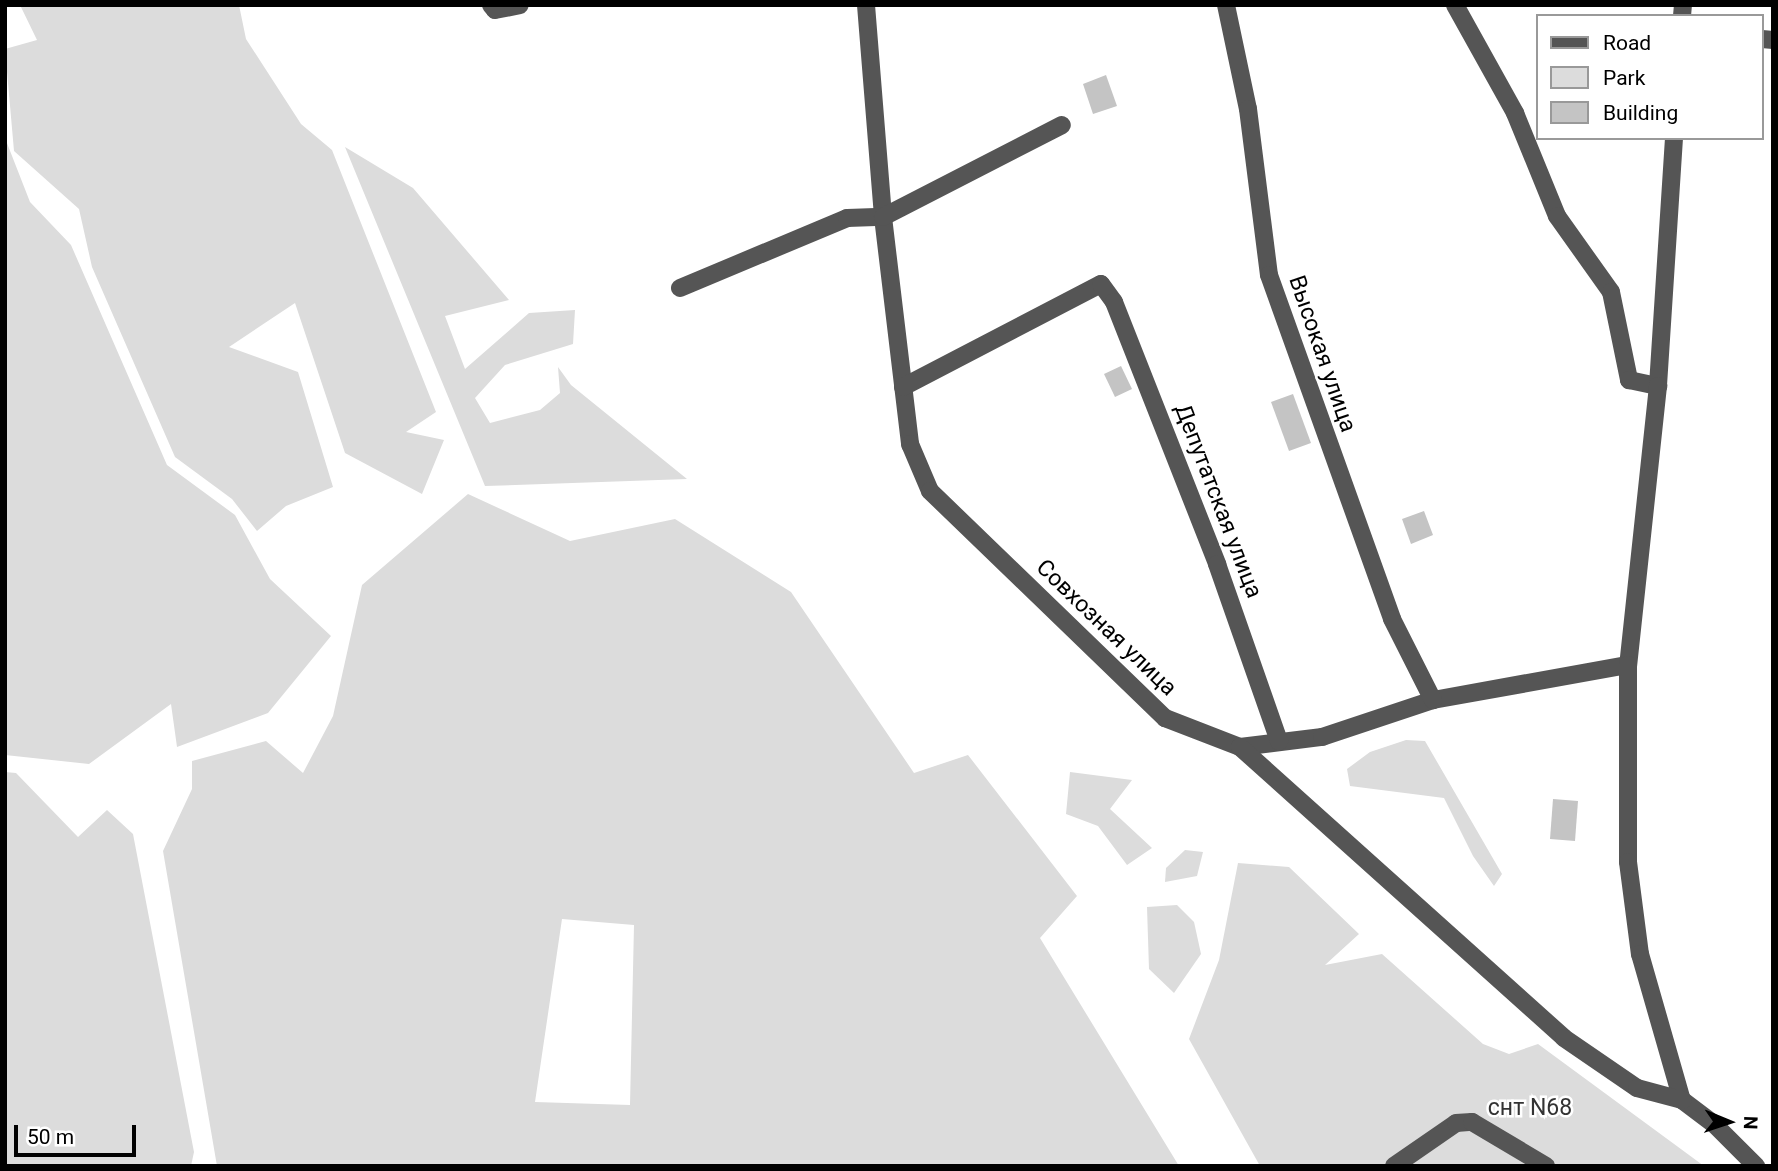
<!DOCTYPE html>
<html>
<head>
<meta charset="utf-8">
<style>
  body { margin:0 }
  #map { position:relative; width:1778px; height:1171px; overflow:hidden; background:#fff; font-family:Roboto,sans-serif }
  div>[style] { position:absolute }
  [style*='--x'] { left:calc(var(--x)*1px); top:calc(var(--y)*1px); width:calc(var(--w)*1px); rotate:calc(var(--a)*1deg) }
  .green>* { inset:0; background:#dcdcdc }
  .building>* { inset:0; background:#c4c4c4 }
  .minor>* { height:18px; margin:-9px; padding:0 9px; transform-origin:9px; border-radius:9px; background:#555 }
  span { translate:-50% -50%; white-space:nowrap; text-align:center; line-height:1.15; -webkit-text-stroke:5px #fff; paint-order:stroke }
  .street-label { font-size:23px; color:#000 }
  .park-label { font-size:23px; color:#333 }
  .frame { position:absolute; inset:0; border:7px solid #000; pointer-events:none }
  .legend { position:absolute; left:1536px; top:14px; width:228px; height:126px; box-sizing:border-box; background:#fff; border:2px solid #999; margin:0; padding:9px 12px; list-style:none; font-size:21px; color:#000 }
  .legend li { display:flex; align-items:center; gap:14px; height:35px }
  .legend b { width:35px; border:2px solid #999 }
  .north { position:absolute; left:1694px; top:1087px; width:70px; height:70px; -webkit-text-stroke:5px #fff; paint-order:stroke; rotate:92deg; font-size:19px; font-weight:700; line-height:28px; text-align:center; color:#000 }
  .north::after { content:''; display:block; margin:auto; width:24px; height:32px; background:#000; clip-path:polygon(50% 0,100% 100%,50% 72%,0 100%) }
  .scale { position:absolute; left:14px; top:1125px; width:122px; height:32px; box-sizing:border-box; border:4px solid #000; border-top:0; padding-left:9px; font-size:21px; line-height:24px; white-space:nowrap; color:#000; -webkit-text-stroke:5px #fff; paint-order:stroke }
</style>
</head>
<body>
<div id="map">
  <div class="green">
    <i style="clip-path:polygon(20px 5px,239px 5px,246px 39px,301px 124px,332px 150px,436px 412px,406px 432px,444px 440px,422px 494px,345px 453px,295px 303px,229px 347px,298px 372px,333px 487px,286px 506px,257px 531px,232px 499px,175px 457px,92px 267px,79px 209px,14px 151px,5px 49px,37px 40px)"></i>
    <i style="clip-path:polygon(5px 138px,30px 202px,71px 245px,167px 465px,235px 515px,270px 579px,331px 636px,268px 713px,177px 747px,171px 704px,89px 764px,5px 755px)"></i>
    <i style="clip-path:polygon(345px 147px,413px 188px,509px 300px,445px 316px,465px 369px,529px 313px,575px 310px,573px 344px,505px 365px,475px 398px,490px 423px,540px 410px,560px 393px,558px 367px,571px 385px,687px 479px,485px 486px)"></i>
    <i style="clip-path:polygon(evenodd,468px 494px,570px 541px,675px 519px,791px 592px,914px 773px,968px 755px,1077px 896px,1040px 938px,1179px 1166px,217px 1166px,163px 851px,192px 789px,192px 761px,266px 741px,303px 773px,333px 716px,362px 585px,468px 494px,562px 919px,634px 925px,630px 1105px,535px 1102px,562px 919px)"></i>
    <i style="clip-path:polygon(1406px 740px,1425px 741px,1502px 874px,1494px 886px,1473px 856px,1444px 798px,1350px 786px,1347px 769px,1370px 752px)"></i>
    <i style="clip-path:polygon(5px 772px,16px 773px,78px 837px,107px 810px,133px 834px,194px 1152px,191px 1166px,5px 1166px)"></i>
    <i style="clip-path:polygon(1070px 772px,1132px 780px,1110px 809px,1152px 848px,1127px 865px,1098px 826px,1066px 814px)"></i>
    <i style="clip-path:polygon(1185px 850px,1203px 852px,1197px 876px,1165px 882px,1166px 868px)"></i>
    <i style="clip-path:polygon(1238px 863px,1289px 867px,1359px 934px,1325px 965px,1382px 954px,1483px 1044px,1509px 1054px,1538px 1044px,1704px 1166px,1260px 1166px,1189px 1039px,1219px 960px)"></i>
    <i style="clip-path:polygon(1177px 905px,1194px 922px,1201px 954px,1174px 993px,1149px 969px,1147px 907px)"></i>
  </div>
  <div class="building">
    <i style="clip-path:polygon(1106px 75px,1117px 106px,1093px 114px,1083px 84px)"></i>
    <i style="clip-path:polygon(1121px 366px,1132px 389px,1115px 397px,1104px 374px)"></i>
    <i style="clip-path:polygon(1293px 394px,1311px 443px,1289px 451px,1271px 402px)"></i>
    <i style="clip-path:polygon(1424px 511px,1433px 535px,1411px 544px,1402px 519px)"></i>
    <i style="clip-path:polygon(1553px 799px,1578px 801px,1575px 841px,1550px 839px)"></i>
  </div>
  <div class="minor">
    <i style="--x:491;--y:5;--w:6;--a:51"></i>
    <i style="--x:495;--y:10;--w:25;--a:-11"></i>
    <i style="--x:866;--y:5;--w:213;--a:85.4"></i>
    <i style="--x:883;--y:217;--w:229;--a:83.2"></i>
    <i style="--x:910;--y:444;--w:51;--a:66.9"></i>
    <i style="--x:930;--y:491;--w:327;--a:44"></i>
    <i style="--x:1165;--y:718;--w:80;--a:21.1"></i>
    <i style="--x:1240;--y:747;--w:83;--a:-7"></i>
    <i style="--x:1322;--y:737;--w:117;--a:-18.4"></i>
    <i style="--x:1433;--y:700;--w:198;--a:-10.2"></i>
    <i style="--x:1226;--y:5;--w:106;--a:78.1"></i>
    <i style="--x:1248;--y:109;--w:167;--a:82.8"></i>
    <i style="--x:1269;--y:275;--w:365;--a:70.3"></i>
    <i style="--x:1392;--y:619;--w:91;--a:63.2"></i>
    <i style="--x:1455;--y:5;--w:124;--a:60.9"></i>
    <i style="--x:1515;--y:113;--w:111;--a:67.8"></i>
    <i style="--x:1557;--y:216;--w:93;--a:54.6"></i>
    <i style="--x:1611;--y:292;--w:90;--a:78.4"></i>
    <i style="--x:1629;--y:380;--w:30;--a:12"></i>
    <i style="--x:1682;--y:16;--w:11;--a:-85"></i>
    <i style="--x:1762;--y:39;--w:11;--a:5"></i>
    <i style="--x:1674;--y:138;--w:249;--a:93.7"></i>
    <i style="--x:1658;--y:386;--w:281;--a:96.1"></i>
    <i style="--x:1628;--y:665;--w:197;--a:90"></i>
    <i style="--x:1628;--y:862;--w:93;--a:82.6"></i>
    <i style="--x:1640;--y:954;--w:152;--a:74"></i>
    <i style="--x:1682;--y:1100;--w:39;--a:37"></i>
    <i style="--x:1713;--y:1123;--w:61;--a:45"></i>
    <i style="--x:680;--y:288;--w:181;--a:-22.7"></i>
    <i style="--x:847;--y:218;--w:36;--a:-2"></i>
    <i style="--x:883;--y:217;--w:201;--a:-27.2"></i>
    <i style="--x:903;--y:387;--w:223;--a:-27.5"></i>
    <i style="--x:1101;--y:284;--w:22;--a:54"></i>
    <i style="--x:1114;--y:302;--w:282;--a:68.5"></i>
    <i style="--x:1217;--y:564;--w:188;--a:70.7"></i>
    <i style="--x:1240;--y:747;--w:435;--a:41.9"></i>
    <i style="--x:1564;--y:1038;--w:88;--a:34.4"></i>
    <i style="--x:1637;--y:1088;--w:47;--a:14.9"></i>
    <i style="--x:1394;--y:1166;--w:75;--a:-34.7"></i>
    <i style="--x:1456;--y:1123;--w:16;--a:-4"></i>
    <i style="--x:1472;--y:1122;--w:86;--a:30.7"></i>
  </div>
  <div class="street-label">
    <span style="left:1322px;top:354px;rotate:71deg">Высокая улица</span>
    <span style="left:1218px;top:501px;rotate:69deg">Депутатская улица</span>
    <span style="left:1106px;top:628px;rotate:44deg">Совхозная улица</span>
  </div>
  <div class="park-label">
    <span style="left:1530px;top:1108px">снт N68</span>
  </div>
  <div class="frame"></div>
  <ul class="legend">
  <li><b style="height:9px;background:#555"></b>Road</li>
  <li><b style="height:19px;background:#dcdcdc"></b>Park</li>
  <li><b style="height:19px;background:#c4c4c4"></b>Building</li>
  </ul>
  <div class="north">N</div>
  <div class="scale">50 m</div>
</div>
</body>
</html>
